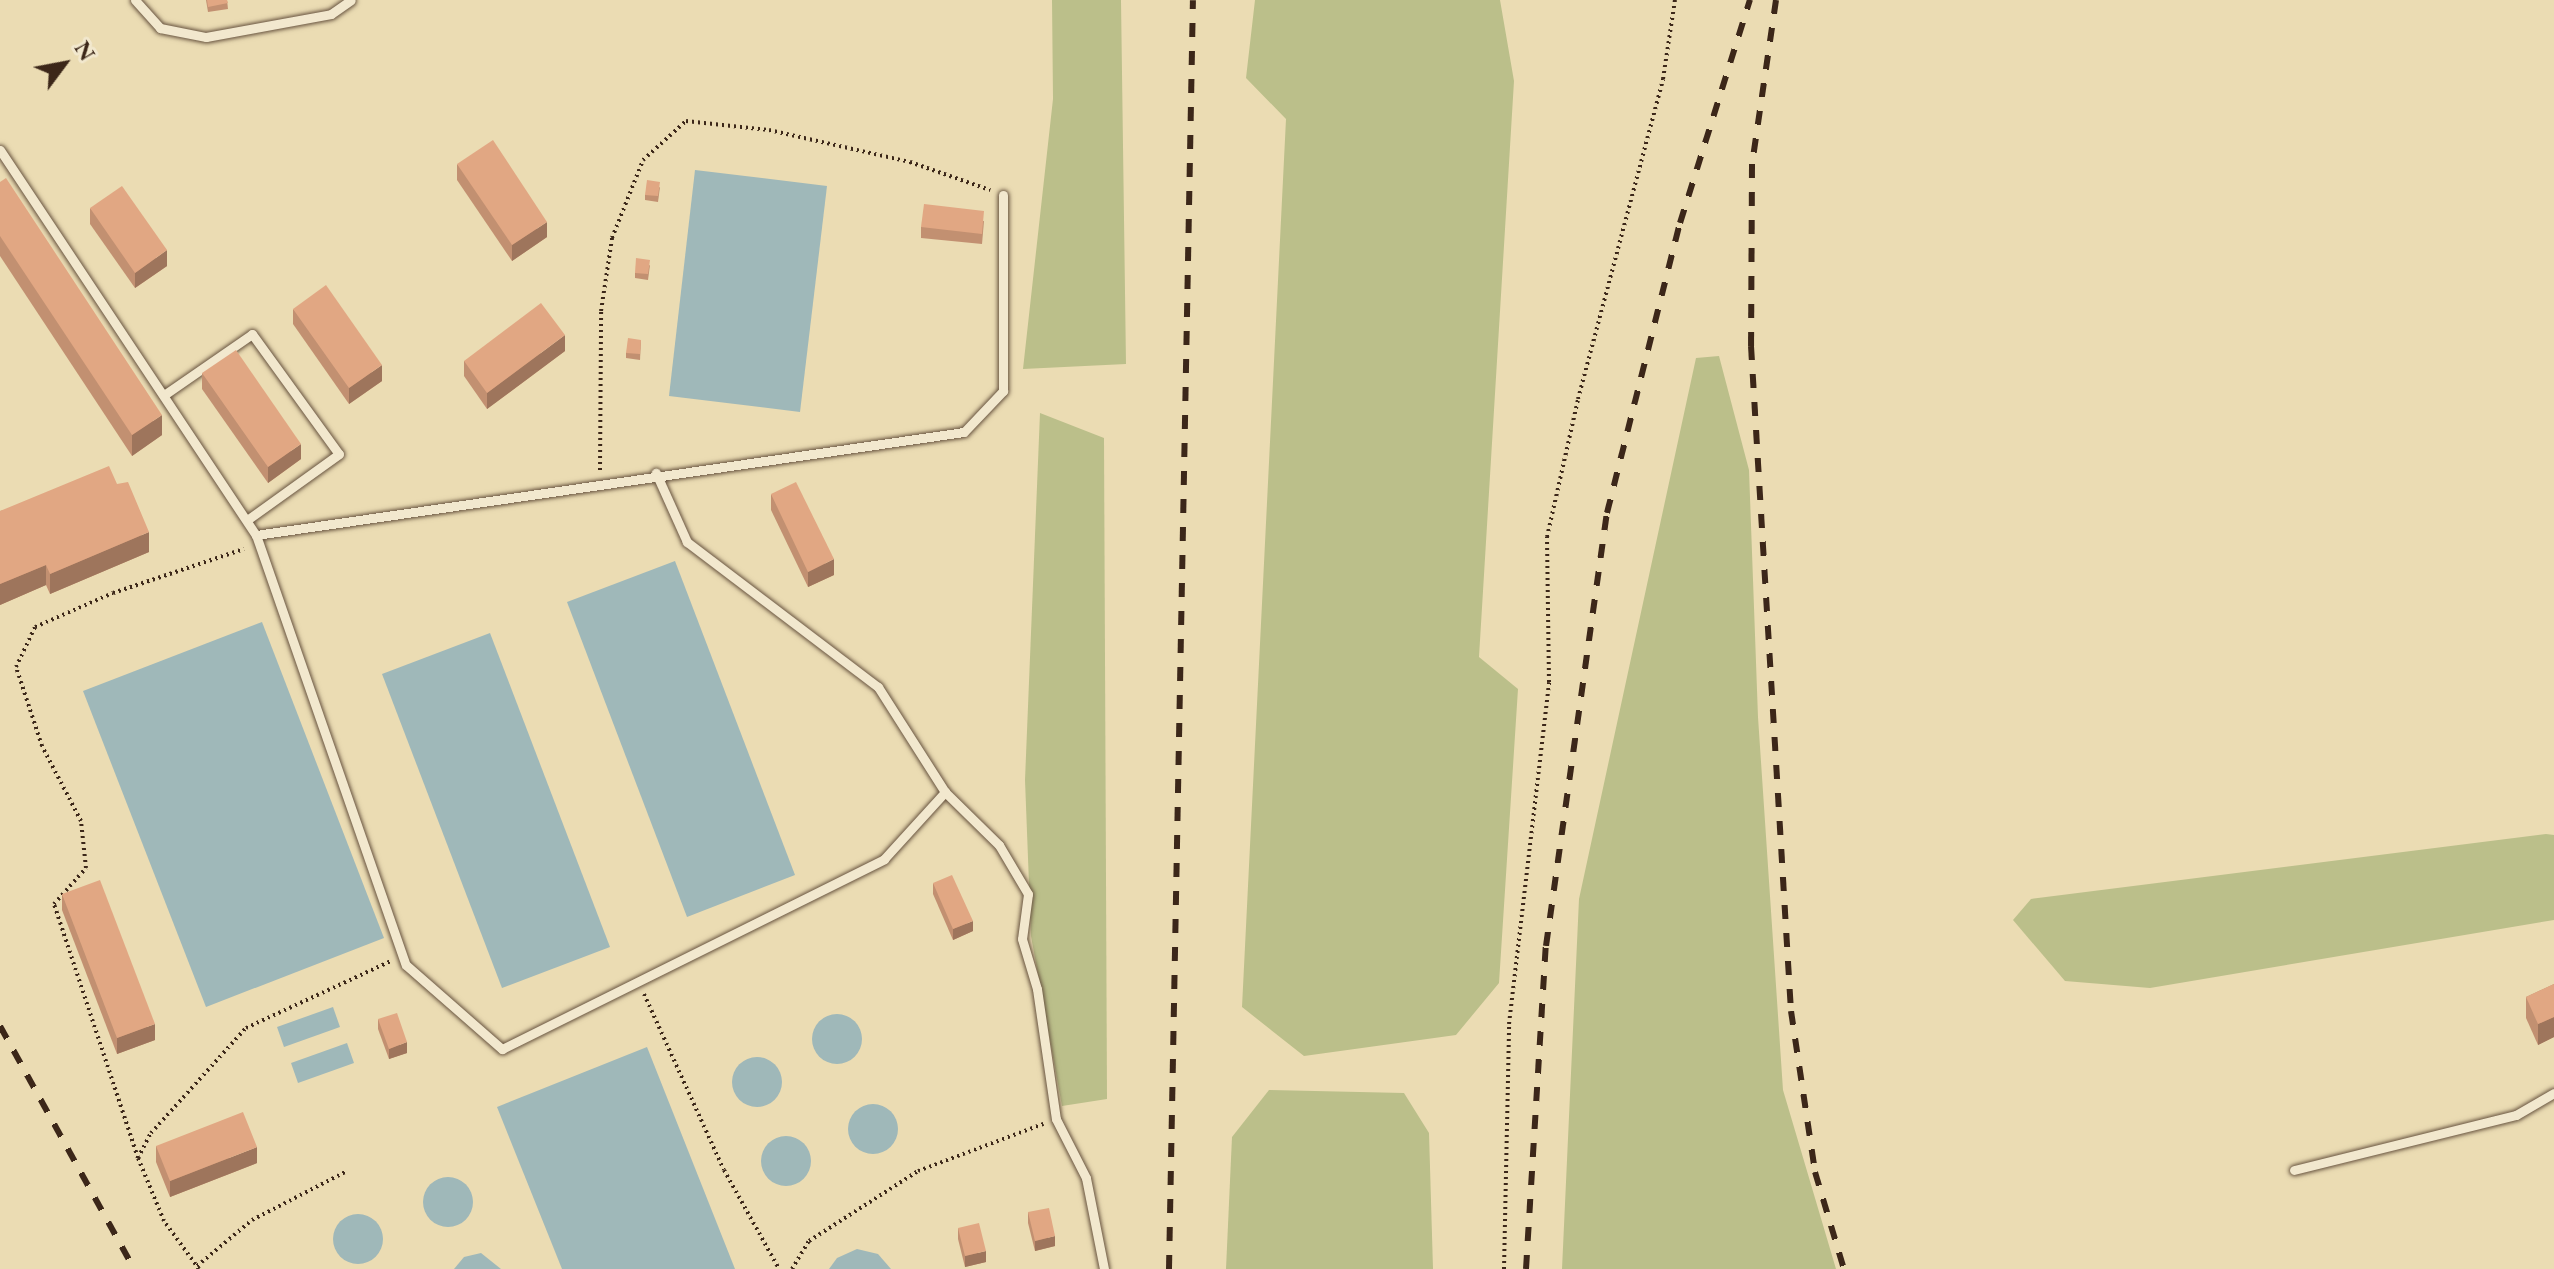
<!DOCTYPE html>
<html>
<head>
<meta charset="utf-8">
<style>
  body { margin:0 }
  #map { position:relative; width:2554px; height:1269px; overflow:hidden; background:#ebdcb3; font-family:"EB Garamond",serif }
  div>[style] { position:absolute }
  [style*='--x'] { left:calc(var(--x)*1px); top:calc(var(--y)*1px); width:calc(var(--w)*1px); rotate:calc(var(--a)*1deg) }
  .green>* { inset:0; background:#bbbf8a }
  .water>* { inset:0; background:#9fb8b9 }
  .round { border-radius:50% }
  .path>* { height:4px; margin-top:-2px; transform-origin:0; background:repeating-linear-gradient(90deg,#3c2719 0 2px,transparent 0 6px) }
  .roads { filter:drop-shadow(0 0 2px #685440) drop-shadow(0 0 2px #685440) }
  .service>* { height:9px; margin:-4.5px; padding:0 4.5px; transform-origin:4.5px; border-radius:4.5px; background:#f2e8ce }
  .rail>* { height:6px; margin-top:-3px; transform-origin:0; background:repeating-linear-gradient(90deg,#3c2719 0 14px,transparent 0 28px) }
  .wall>* { inset:0; background:#c29071 }
  .shaded-wall>* { inset:0; background:#9e755c }
  .building>* { inset:0; background:#e1a783 }
  span { translate:-50% -50%; white-space:nowrap; text-align:center; line-height:1.15; -webkit-text-stroke:6px #f2e8ce; paint-order:stroke }
  .north { position:absolute; left:24px; top:24px; width:80px; height:80px; -webkit-text-stroke:6px #f2e8ce; paint-order:stroke; rotate:58deg; font-size:22px; font-weight:700; line-height:32px; text-align:center; color:#3c2719 }
  .north::after { content:''; display:block; margin:auto; width:28px; height:36px; background:#3c2719; clip-path:polygon(50% 0,100% 100%,50% 72%,0 100%) }
</style>
</head>
<body>
<div id="map">
  <div class="green">
    <i style="clip-path:polygon(1052px 0,1121px 0,1126px 364px,1023px 369px,1053px 99px)"></i>
    <i style="clip-path:polygon(1255px 0,1500px 0,1514px 81px,1479px 657px,1518px 689px,1499px 983px,1456px 1035px,1304px 1056px,1242px 1007px,1286px 119px,1246px 78px)"></i>
    <i style="clip-path:polygon(1719px 356px,1749px 470px,1758px 717px,1783px 1090px,1836px 1269px,1562px 1269px,1579px 899px,1696px 358px)"></i>
    <i style="clip-path:polygon(1040px 413px,1104px 438px,1107px 1099px,1062px 1106px,1031px 936px,1025px 780px)"></i>
    <i style="clip-path:polygon(2546px 834px,2554px 835px,2554px 920px,2150px 988px,2065px 981px,2013px 920px,2031px 899px)"></i>
    <i style="clip-path:polygon(1269px 1090px,1404px 1093px,1429px 1133px,1433px 1269px,1226px 1269px,1232px 1137px)"></i>
  </div>
  <div class="water">
    <i style="clip-path:polygon(695px 170px,827px 186px,800px 412px,669px 396px)"></i>
    <i style="clip-path:polygon(675px 561px,795px 875px,687px 917px,567px 602px)"></i>
    <i style="clip-path:polygon(262px 622px,384px 938px,206px 1007px,83px 691px)"></i>
    <i style="clip-path:polygon(490px 633px,610px 947px,502px 988px,382px 674px)"></i>
    <i style="clip-path:polygon(333px 1007px,340px 1027px,284px 1047px,277px 1027px)"></i>
    <i class="round" style="left:812px;top:1014px;width:50px;height:50px"></i>
    <i style="clip-path:polygon(347px 1043px,354px 1063px,298px 1083px,291px 1063px)"></i>
    <i style="clip-path:polygon(647px 1047px,735px 1269px,562px 1269px,497px 1107px)"></i>
    <i class="round" style="left:732px;top:1057px;width:50px;height:50px"></i>
    <i class="round" style="left:848px;top:1104px;width:50px;height:50px"></i>
    <i class="round" style="left:761px;top:1136px;width:50px;height:50px"></i>
    <i class="round" style="left:423px;top:1177px;width:50px;height:50px"></i>
    <i class="round" style="left:333px;top:1214px;width:50px;height:50px"></i>
    <i style="clip-path:polygon(857px 1249px,878px 1254px,891px 1269px,829px 1269px,837px 1258px)"></i>
    <i style="clip-path:polygon(481px 1253px,501px 1269px,454px 1269px,464px 1257px)"></i>
  </div>
  <div class="path">
    <i style="--x:600;--y:470;--w:159;--a:-89.6"></i>
    <i style="--x:601;--y:311;--w:74;--a:-81.4"></i>
    <i style="--x:612;--y:238;--w:84;--a:-68.3"></i>
    <i style="--x:643;--y:160;--w:58;--a:-42.2"></i>
    <i style="--x:686;--y:121;--w:83;--a:6.2"></i>
    <i style="--x:769;--y:130;--w:145;--a:12.8"></i>
    <i style="--x:910;--y:162;--w:85;--a:19.3"></i>
    <i style="--x:644;--y:994;--w:193;--a:65.6"></i>
    <i style="--x:724;--y:1170;--w:113;--a:60.9"></i>
    <i style="--x:138;--y:1158;--w:268;--a:-108.3"></i>
    <i style="--x:54;--y:904;--w:48;--a:-48.4"></i>
    <i style="--x:86;--y:868;--w:47;--a:-96.1"></i>
    <i style="--x:81;--y:821;--w:85;--a:-117.5"></i>
    <i style="--x:42;--y:746;--w:83;--a:-108.2"></i>
    <i style="--x:16;--y:667;--w:44;--a:-64.6"></i>
    <i style="--x:35;--y:627;--w:85;--a:-23.6"></i>
    <i style="--x:113;--y:593;--w:138;--a:-18.6"></i>
    <i style="--x:197;--y:1266;--w:72;--a:-39.9"></i>
    <i style="--x:252;--y:1220;--w:107;--a:-27.3"></i>
    <i style="--x:199;--y:1269;--w:59;--a:-126.1"></i>
    <i style="--x:164;--y:1221;--w:68;--a:-112.4"></i>
    <i style="--x:138;--y:1158;--w:28;--a:-63"></i>
    <i style="--x:151;--y:1133;--w:142;--a:-47.9"></i>
    <i style="--x:246;--y:1028;--w:160;--a:-24.8"></i>
    <i style="--x:792;--y:1269;--w:33;--a:-59"></i>
    <i style="--x:809;--y:1241;--w:130;--a:-32.7"></i>
    <i style="--x:918;--y:1171;--w:134;--a:-20.6"></i>
    <i style="--x:1504;--y:1269;--w:245;--a:-88.8"></i>
    <i style="--x:1509;--y:1024;--w:344;--a:-83.3"></i>
    <i style="--x:1549;--y:682;--w:145;--a:-90.8"></i>
    <i style="--x:1547;--y:537;--w:141;--a:-77.3"></i>
    <i style="--x:1578;--y:399;--w:331;--a:-75.1"></i>
    <i style="--x:1663;--y:79;--w:80;--a:-81.4"></i>
  </div>
  <div class="roads">
    <div class="service">
      <i style="--x:135;--y:0;--w:38;--a:48"></i>
      <i style="--x:160;--y:28;--w:47;--a:11.1"></i>
      <i style="--x:206;--y:37;--w:127;--a:-10.4"></i>
      <i style="--x:331;--y:14;--w:24;--a:-35"></i>
      <i style="--x:0;--y:150;--w:462;--a:56.4"></i>
      <i style="--x:256;--y:535;--w:455;--a:70.8"></i>
      <i style="--x:406;--y:965;--w:128;--a:41.2"></i>
      <i style="--x:502;--y:1049;--w:427;--a:-26.4"></i>
      <i style="--x:884;--y:859;--w:91;--a:-47.7"></i>
      <i style="--x:945;--y:792;--w:125;--a:-122.5"></i>
      <i style="--x:878;--y:687;--w:240;--a:-142.8"></i>
      <i style="--x:687;--y:542;--w:76;--a:-114.2"></i>
      <i style="--x:164;--y:395;--w:107;--a:-34.7"></i>
      <i style="--x:252;--y:334;--w:148;--a:54.1"></i>
      <i style="--x:339;--y:454;--w:113;--a:144.3"></i>
      <i style="--x:256;--y:535;--w:715;--a:-8.28"></i>
      <i style="--x:964;--y:432;--w:57;--a:-46.4"></i>
      <i style="--x:1003;--y:391;--w:196;--a:-90"></i>
      <i style="--x:945;--y:792;--w:76;--a:44.5"></i>
      <i style="--x:999;--y:845;--w:57;--a:59.4"></i>
      <i style="--x:1028;--y:894;--w:45;--a:97.6"></i>
      <i style="--x:1022;--y:939;--w:52;--a:73.3"></i>
      <i style="--x:1037;--y:989;--w:131;--a:81.7"></i>
      <i style="--x:1056;--y:1119;--w:66;--a:63"></i>
      <i style="--x:1086;--y:1178;--w:93;--a:78.8"></i>
      <i style="--x:2294;--y:1170;--w:229;--a:-13.9"></i>
      <i style="--x:2516;--y:1115;--w:44;--a:-30.1"></i>
    </div>
  </div>
  <div class="rail">
    <i style="--x:1776;--y:0;--w:166;--a:98.3"></i>
    <i style="--x:1752;--y:164;--w:182;--a:90.3"></i>
    <i style="--x:1751;--y:346;--w:666;--a:86.56"></i>
    <i style="--x:1791;--y:1011;--w:163;--a:81.5"></i>
    <i style="--x:1815;--y:1172;--w:101;--a:73.4"></i>
    <i style="--x:0;--y:1026;--w:277;--a:61.1"></i>
    <i style="--x:1169;--y:1269;--w:1269;--a:-88.92"></i>
    <i style="--x:1526;--y:1269;--w:324;--a:-86.5"></i>
    <i style="--x:1546;--y:946;--w:437;--a:-82"></i>
    <i style="--x:1607;--y:513;--w:299;--a:-75.9"></i>
    <i style="--x:1680;--y:223;--w:234;--a:-72.6"></i>
  </div>
  <div class="wall">
    <i style="clip-path:polygon(206px 0,227px 0,228px 9px,208px 12px)"></i>
    <i style="clip-path:polygon(457px 164px,547px 237px,512px 261px,457px 180px)"></i>
    <i style="clip-path:polygon(0 182px,162px 435px,132px 456px,0 256px)"></i>
    <i style="clip-path:polygon(660px 187px,658px 202px,645px 200px,645px 195px)"></i>
    <i style="clip-path:polygon(90px 208px,167px 266px,135px 288px,90px 224px)"></i>
    <i style="clip-path:polygon(984px 221px,982px 244px,921px 238px,921px 227px)"></i>
    <i style="clip-path:polygon(650px 265px,648px 280px,635px 278px,635px 273px)"></i>
    <i style="clip-path:polygon(293px 309px,382px 381px,349px 404px,293px 324px)"></i>
    <i style="clip-path:polygon(641px 340px,640px 360px,626px 358px,626px 353px)"></i>
    <i style="clip-path:polygon(565px 351px,487px 409px,464px 376px,464px 361px)"></i>
    <i style="clip-path:polygon(202px 373px,301px 459px,268px 483px,202px 389px)"></i>
    <i style="clip-path:polygon(117px 484px,149px 552px,50px 594px,46px 585px,0 605px,0 511px)"></i>
    <i style="clip-path:polygon(771px 494px,834px 575px,808px 587px,771px 510px)"></i>
    <i style="clip-path:polygon(933px 883px,973px 931px,953px 940px,933px 894px)"></i>
    <i style="clip-path:polygon(62px 894px,155px 1040px,117px 1054px,62px 910px)"></i>
    <i style="clip-path:polygon(2554px 984px,2554px 1037px,2538px 1045px,2526px 1018px,2526px 997px)"></i>
    <i style="clip-path:polygon(378px 1019px,407px 1053px,389px 1059px,378px 1029px)"></i>
    <i style="clip-path:polygon(156px 1146px,257px 1163px,170px 1197px,156px 1162px)"></i>
    <i style="clip-path:polygon(1028px 1212px,1055px 1246px,1035px 1251px,1028px 1223px)"></i>
    <i style="clip-path:polygon(958px 1228px,986px 1262px,965px 1267px,958px 1239px)"></i>
  </div>
  <div class="shaded-wall">
    <i style="clip-path:polygon(547px 222px,547px 237px,512px 261px,512px 245px)"></i>
    <i style="clip-path:polygon(167px 250px,167px 266px,135px 288px,135px 273px)"></i>
    <i style="clip-path:polygon(565px 335px,565px 351px,487px 409px,487px 393px)"></i>
    <i style="clip-path:polygon(382px 365px,382px 381px,349px 404px,349px 388px)"></i>
    <i style="clip-path:polygon(162px 415px,162px 435px,132px 456px,132px 435px)"></i>
    <i style="clip-path:polygon(301px 444px,301px 459px,268px 483px,268px 467px)"></i>
    <i style="clip-path:polygon(149px 532px,149px 552px,50px 594px,50px 574px)"></i>
    <i style="clip-path:polygon(834px 559px,834px 575px,808px 587px,808px 572px)"></i>
    <i style="clip-path:polygon(46px 565px,46px 585px,0 605px,0 584px)"></i>
    <i style="clip-path:polygon(973px 921px,973px 931px,953px 940px,953px 929px)"></i>
    <i style="clip-path:polygon(2554px 1017px,2554px 1037px,2538px 1045px,2538px 1024px)"></i>
    <i style="clip-path:polygon(155px 1024px,155px 1040px,117px 1054px,117px 1038px)"></i>
    <i style="clip-path:polygon(407px 1042px,407px 1053px,389px 1059px,389px 1049px)"></i>
    <i style="clip-path:polygon(257px 1147px,257px 1163px,170px 1197px,170px 1181px)"></i>
    <i style="clip-path:polygon(1055px 1236px,1055px 1246px,1035px 1251px,1035px 1241px)"></i>
    <i style="clip-path:polygon(986px 1251px,986px 1262px,965px 1267px,965px 1256px)"></i>
  </div>
  <div class="building">
    <i style="clip-path:polygon(207px 0,227px 0,228px 3px,208px 7px)"></i>
    <i style="clip-path:polygon(493px 140px,547px 222px,512px 245px,457px 164px)"></i>
    <i style="clip-path:polygon(6px 178px,162px 415px,132px 435px,0 236px,0 182px)"></i>
    <i style="clip-path:polygon(647px 180px,660px 182px,658px 196px,645px 195px)"></i>
    <i style="clip-path:polygon(122px 186px,167px 250px,135px 273px,90px 208px)"></i>
    <i style="clip-path:polygon(924px 204px,984px 211px,982px 234px,921px 227px)"></i>
    <i style="clip-path:polygon(636px 258px,650px 260px,648px 274px,635px 273px)"></i>
    <i style="clip-path:polygon(326px 285px,382px 365px,349px 388px,293px 309px)"></i>
    <i style="clip-path:polygon(541px 303px,565px 335px,487px 393px,464px 361px)"></i>
    <i style="clip-path:polygon(628px 338px,641px 340px,640px 354px,626px 353px)"></i>
    <i style="clip-path:polygon(236px 350px,301px 444px,268px 467px,202px 373px)"></i>
    <i style="clip-path:polygon(109px 466px,117px 484px,128px 482px,149px 532px,50px 574px,46px 565px,0 584px,0 511px)"></i>
    <i style="clip-path:polygon(796px 482px,834px 559px,808px 572px,771px 494px)"></i>
    <i style="clip-path:polygon(952px 875px,973px 921px,953px 929px,933px 883px)"></i>
    <i style="clip-path:polygon(100px 880px,155px 1024px,117px 1038px,62px 894px)"></i>
    <i style="clip-path:polygon(2554px 984px,2554px 1017px,2538px 1024px,2526px 997px)"></i>
    <i style="clip-path:polygon(397px 1013px,407px 1042px,389px 1049px,378px 1019px)"></i>
    <i style="clip-path:polygon(243px 1112px,257px 1147px,170px 1181px,156px 1146px)"></i>
    <i style="clip-path:polygon(1049px 1208px,1055px 1236px,1035px 1241px,1028px 1212px)"></i>
    <i style="clip-path:polygon(979px 1223px,986px 1251px,965px 1256px,958px 1228px)"></i>
  </div>
  <div class="north">N</div>
</div>
</body>
</html>
